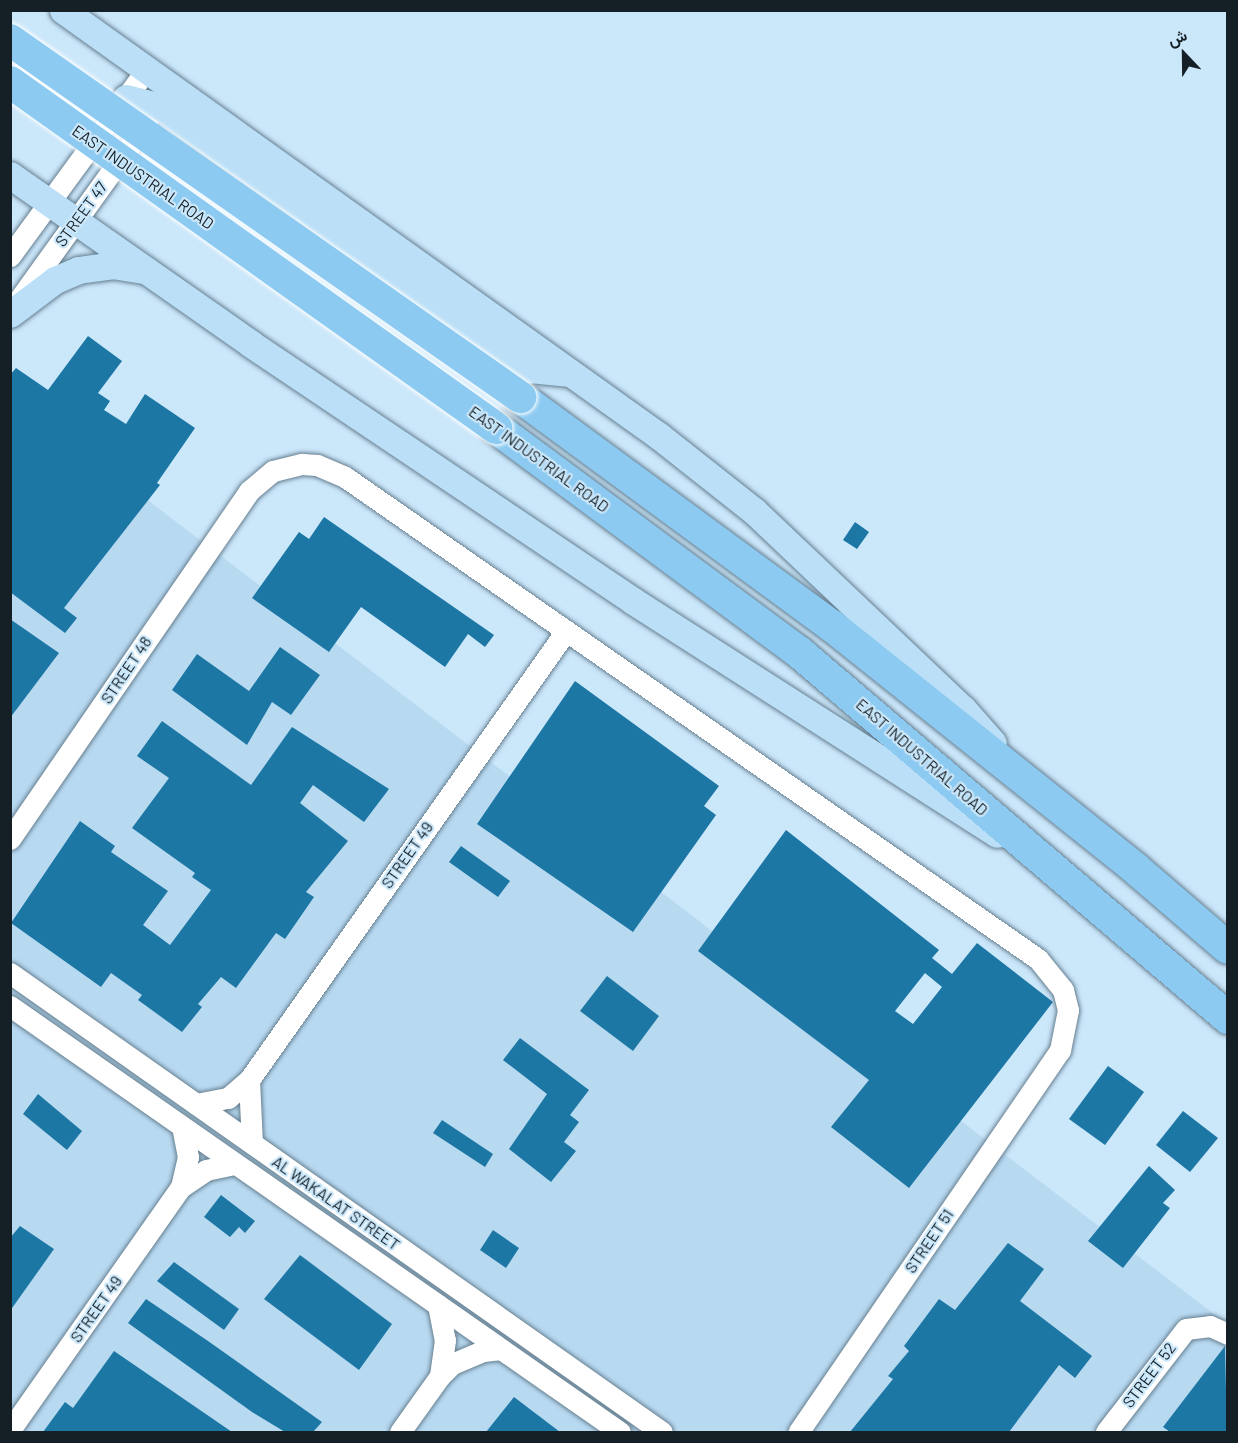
<!DOCTYPE html>
<html>
<head>
<meta charset="utf-8">
<style>
  body { margin:0 }
  #map { position:relative; width:1238px; height:1443px; overflow:hidden; background:#cbe7fa; font-family:Barlow,Vazirmatn,sans-serif }
  div>[style] { position:absolute }
  [style*='--x'] { left:calc(var(--x)*1px); top:calc(var(--y)*1px); width:calc(var(--w)*1px); rotate:calc(var(--a)*1deg) }
  .built>* { inset:0; background:#b8daf1 }
  .building>* { inset:0; background:#1d77a5 }
  .roads { filter:drop-shadow(0 0 2px #667f90) drop-shadow(0 0 2px #667f90) }
  .minor>* { height:21px; margin:-10.5px; padding:0 10.5px; transform-origin:10.5px; border-radius:10.5px; background:#fff }
  .major>* { height:27px; margin:-13.5px; padding:0 13.5px; transform-origin:13.5px; border-radius:13.5px; background:#badff7 }
  .highway>* { height:32px; margin:-16px; padding:0 16px; transform-origin:16px; border-radius:16px; background:#8ccaf1 }
  .bridges { filter:drop-shadow(0 0 2px #fff) drop-shadow(0 0 2px #fff) }
  .highway-bridge>* { height:32px; margin:-16px; padding:0 16px; transform-origin:16px; border-radius:16px; background:#8ccaf1 }
  span { translate:-50% -50%; white-space:nowrap; text-align:center; line-height:1.15; -webkit-text-stroke:4.5px #cbe7fa; paint-order:stroke }
  .street-label { font-size:16px; color:#151f26 }
  .frame { position:absolute; inset:0; border:12px solid #151f26; pointer-events:none }
  .north { position:absolute; left:1154px; top:24px; width:60px; height:60px; -webkit-text-stroke:4px #cbe7fa; paint-order:stroke; rotate:338deg; font-size:16px; font-weight:700; line-height:24px; text-align:center; color:#151f26 }
  .north::after { content:''; display:block; margin:auto; width:21px; height:27px; background:#151f26; clip-path:polygon(50% 0,100% 100%,50% 72%,0 100%) }
</style>
</head>
<body>
<div id="map">
  <div class="built">
    <i style="clip-path:polygon(10px 395px,1227px 1324px,1227px 1432px,11px 1432px)"></i>
  </div>
  <div class="building">
    <i style="clip-path:polygon(88px 336px,122px 361px,98px 393px,110px 401px,104px 410px,126px 424px,145px 394px,195px 428px,157px 483px,160px 485px,64px 608px,77px 618px,65px 633px,10px 592px,10px 375px,16px 368px,48px 390px)"></i>
    <i style="clip-path:polygon(324px 517px,494px 635px,485px 647px,468px 634px,445px 667px,361px 607px,329px 652px,252px 598px,299px 532px,309px 539px)"></i>
    <i style="clip-path:polygon(855px 522px,869px 532px,857px 549px,843px 540px)"></i>
    <i style="clip-path:polygon(10px 619px,59px 653px,10px 718px)"></i>
    <i style="clip-path:polygon(280px 647px,320px 675px,291px 715px,272px 702px,247px 745px,172px 690px,197px 654px,249px 691px)"></i>
    <i style="clip-path:polygon(575px 681px,719px 786px,704px 806px,716px 815px,633px 932px,477px 824px)"></i>
    <i style="clip-path:polygon(162px 721px,251px 785px,292px 727px,389px 789px,364px 822px,313px 785px,300px 803px,348px 841px,306px 892px,314px 897px,285px 939px,276px 933px,236px 988px,221px 977px,198px 1004px,202px 1007px,182px 1032px,138px 1000px,142px 995px,111px 973px,101px 987px,11px 923px,80px 821px,115px 846px,111px 852px,168px 891px,143px 925px,170px 945px,211px 890px,192px 877px,195px 873px,132px 828px,169px 778px,137px 756px)"></i>
    <i style="clip-path:polygon(evenodd,786px 830px,939px 950px,932px 958px,952px 974px,977px 943px,1053px 1002px,909px 1188px,831px 1127px,869px 1080px,698px 951px,786px 830px,925px 973px,942px 987px,913px 1024px,895px 1011px,925px 973px)"></i>
    <i style="clip-path:polygon(461px 846px,510px 881px,498px 897px,449px 862px)"></i>
    <i style="clip-path:polygon(607px 976px,659px 1016px,633px 1051px,580px 1011px)"></i>
    <i style="clip-path:polygon(520px 1038px,589px 1090px,570px 1115px,579px 1122px,564px 1142px,576px 1151px,551px 1182px,509px 1149px,547px 1094px,503px 1060px)"></i>
    <i style="clip-path:polygon(1108px 1066px,1144px 1092px,1105px 1145px,1069px 1119px)"></i>
    <i style="clip-path:polygon(38px 1094px,82px 1131px,67px 1150px,23px 1114px)"></i>
    <i style="clip-path:polygon(1183px 1111px,1218px 1138px,1190px 1172px,1156px 1145px)"></i>
    <i style="clip-path:polygon(442px 1120px,493px 1154px,485px 1167px,433px 1133px)"></i>
    <i style="clip-path:polygon(1149px 1166px,1175px 1190px,1163px 1203px,1170px 1208px,1123px 1268px,1088px 1241px)"></i>
    <i style="clip-path:polygon(221px 1195px,255px 1221px,245px 1233px,239px 1227px,230px 1237px,204px 1217px)"></i>
    <i style="clip-path:polygon(20px 1226px,54px 1249px,10px 1311px,10px 1238px)"></i>
    <i style="clip-path:polygon(493px 1230px,519px 1248px,506px 1268px,480px 1250px)"></i>
    <i style="clip-path:polygon(1008px 1243px,1044px 1269px,1020px 1301px,1092px 1356px,1075px 1378px,1059px 1365px,1009px 1432px,850px 1432px,893px 1379px,888px 1376px,909px 1351px,904px 1346px,939px 1299px,955px 1310px)"></i>
    <i style="clip-path:polygon(300px 1255px,392px 1324px,359px 1370px,264px 1299px)"></i>
    <i style="clip-path:polygon(174px 1262px,239px 1309px,224px 1330px,157px 1281px)"></i>
    <i style="clip-path:polygon(146px 1299px,208px 1341px,322px 1422px,313px 1432px,285px 1432px,252px 1412px,128px 1323px)"></i>
    <i style="clip-path:polygon(1225px 1346px,1227px 1432px,1170px 1432px,1163px 1427px)"></i>
    <i style="clip-path:polygon(114px 1351px,232px 1432px,43px 1432px,65px 1402px,73px 1408px)"></i>
    <i style="clip-path:polygon(514px 1397px,560px 1432px,486px 1432px)"></i>
  </div>
  <div class="roads">
    <div class="minor">
      <i style="--x:10;--y:256;--w:232;--a:-53.8"></i>
      <i style="--x:18;--y:301;--w:221;--a:-54.2"></i>
      <i style="--x:10;--y:839;--w:422;--a:-55.5"></i>
      <i style="--x:249;--y:491;--w:31;--a:-40"></i>
      <i style="--x:273;--y:471;--w:30;--a:-14"></i>
      <i style="--x:302;--y:464;--w:15;--a:4"></i>
      <i style="--x:317;--y:465;--w:30;--a:23"></i>
      <i style="--x:345;--y:477;--w:844;--a:34.82"></i>
      <i style="--x:1038;--y:959;--w:40;--a:51"></i>
      <i style="--x:1063;--y:990;--w:21;--a:76"></i>
      <i style="--x:1068;--y:1010;--w:41;--a:101.3"></i>
      <i style="--x:1060;--y:1050;--w:463;--a:124.4"></i>
      <i style="--x:10;--y:973;--w:797;--a:35.15"></i>
      <i style="--x:10;--y:1006;--w:744;--a:34.93"></i>
      <i style="--x:249;--y:1080;--w:63;--a:87.3"></i>
      <i style="--x:196;--y:1104;--w:33;--a:-11"></i>
      <i style="--x:228;--y:1098;--w:28;--a:-41"></i>
      <i style="--x:249;--y:1080;--w:550;--a:-54.78"></i>
      <i style="--x:181;--y:1187;--w:31;--a:-77"></i>
      <i style="--x:188;--y:1157;--w:31;--a:-101"></i>
      <i style="--x:438;--y:1305;--w:36;--a:79"></i>
      <i style="--x:445;--y:1340;--w:36;--a:98"></i>
      <i style="--x:10;--y:1430;--w:297;--a:-54.9"></i>
      <i style="--x:181;--y:1187;--w:30;--a:-34"></i>
      <i style="--x:206;--y:1170;--w:30;--a:-12"></i>
      <i style="--x:400;--y:1432;--w:69;--a:-54.5"></i>
      <i style="--x:440;--y:1376;--w:17;--a:-45"></i>
      <i style="--x:452;--y:1364;--w:34;--a:-23"></i>
      <i style="--x:483;--y:1351;--w:18;--a:-6"></i>
      <i style="--x:1106;--y:1432;--w:130;--a:-52.2"></i>
      <i style="--x:1186;--y:1329;--w:24;--a:-7"></i>
      <i style="--x:1210;--y:1326;--w:20;--a:24"></i>
    </div>
    <div class="major">
      <i style="--x:63;--y:10;--w:733;--a:35.56"></i>
      <i style="--x:659;--y:436;--w:121;--a:38.3"></i>
      <i style="--x:754;--y:511;--w:288;--a:43.5"></i>
      <i style="--x:963;--y:709;--w:45;--a:48.6"></i>
      <i style="--x:126;--y:98;--w:33;--a:14"></i>
      <i style="--x:158;--y:106;--w:456;--a:35.3"></i>
      <i style="--x:530;--y:369;--w:40;--a:5.7"></i>
      <i style="--x:10;--y:175;--w:294;--a:35"></i>
      <i style="--x:251;--y:344;--w:460;--a:33.9"></i>
      <i style="--x:633;--y:601;--w:432;--a:32.6"></i>
      <i style="--x:10;--y:314;--w:56;--a:-37.1"></i>
      <i style="--x:55;--y:280;--w:25;--a:-23"></i>
      <i style="--x:78;--y:270;--w:34;--a:-8"></i>
      <i style="--x:112;--y:265;--w:30;--a:9"></i>
    </div>
    <div class="highway">
      <i style="--x:520;--y:397;--w:387;--a:36.3"></i>
      <i style="--x:832;--y:626;--w:389;--a:38.6"></i>
      <i style="--x:1136;--y:869;--w:121;--a:40.7"></i>
      <i style="--x:496;--y:428;--w:378;--a:36.5"></i>
      <i style="--x:800;--y:653;--w:563;--a:40.46"></i>
    </div>
  </div>
  <div class="bridges">
    <div class="highway-bridge">
      <i style="--x:10;--y:40;--w:623;--a:34.99"></i>
      <i style="--x:10;--y:82;--w:597;--a:35.45"></i>
    </div>
  </div>
  <div class="street-label">
    <span style="left:143px;top:177px;rotate:35deg">EAST INDUSTRIAL ROAD</span>
    <span style="left:81px;top:214px;rotate:-54deg">STREET 47</span>
    <span style="left:539px;top:459px;rotate:36deg">EAST INDUSTRIAL ROAD</span>
    <span style="left:126px;top:670px;rotate:-56deg">STREET 48</span>
    <span style="left:922px;top:757px;rotate:41deg">EAST INDUSTRIAL ROAD</span>
    <span style="left:407px;top:855px;rotate:-55deg">STREET 49</span>
    <span style="left:336px;top:1203px;rotate:35deg">AL WAKALAT STREET</span>
    <span style="left:929px;top:1241px;rotate:-56deg">STREET 51</span>
    <span style="left:96px;top:1309px;rotate:-55deg">STREET 49</span>
    <span style="left:1149px;top:1375px;rotate:-53deg">STREET 52</span>
  </div>
  <div class="frame"></div>
  <div class="north">ش</div>
</div>
</body>
</html>
